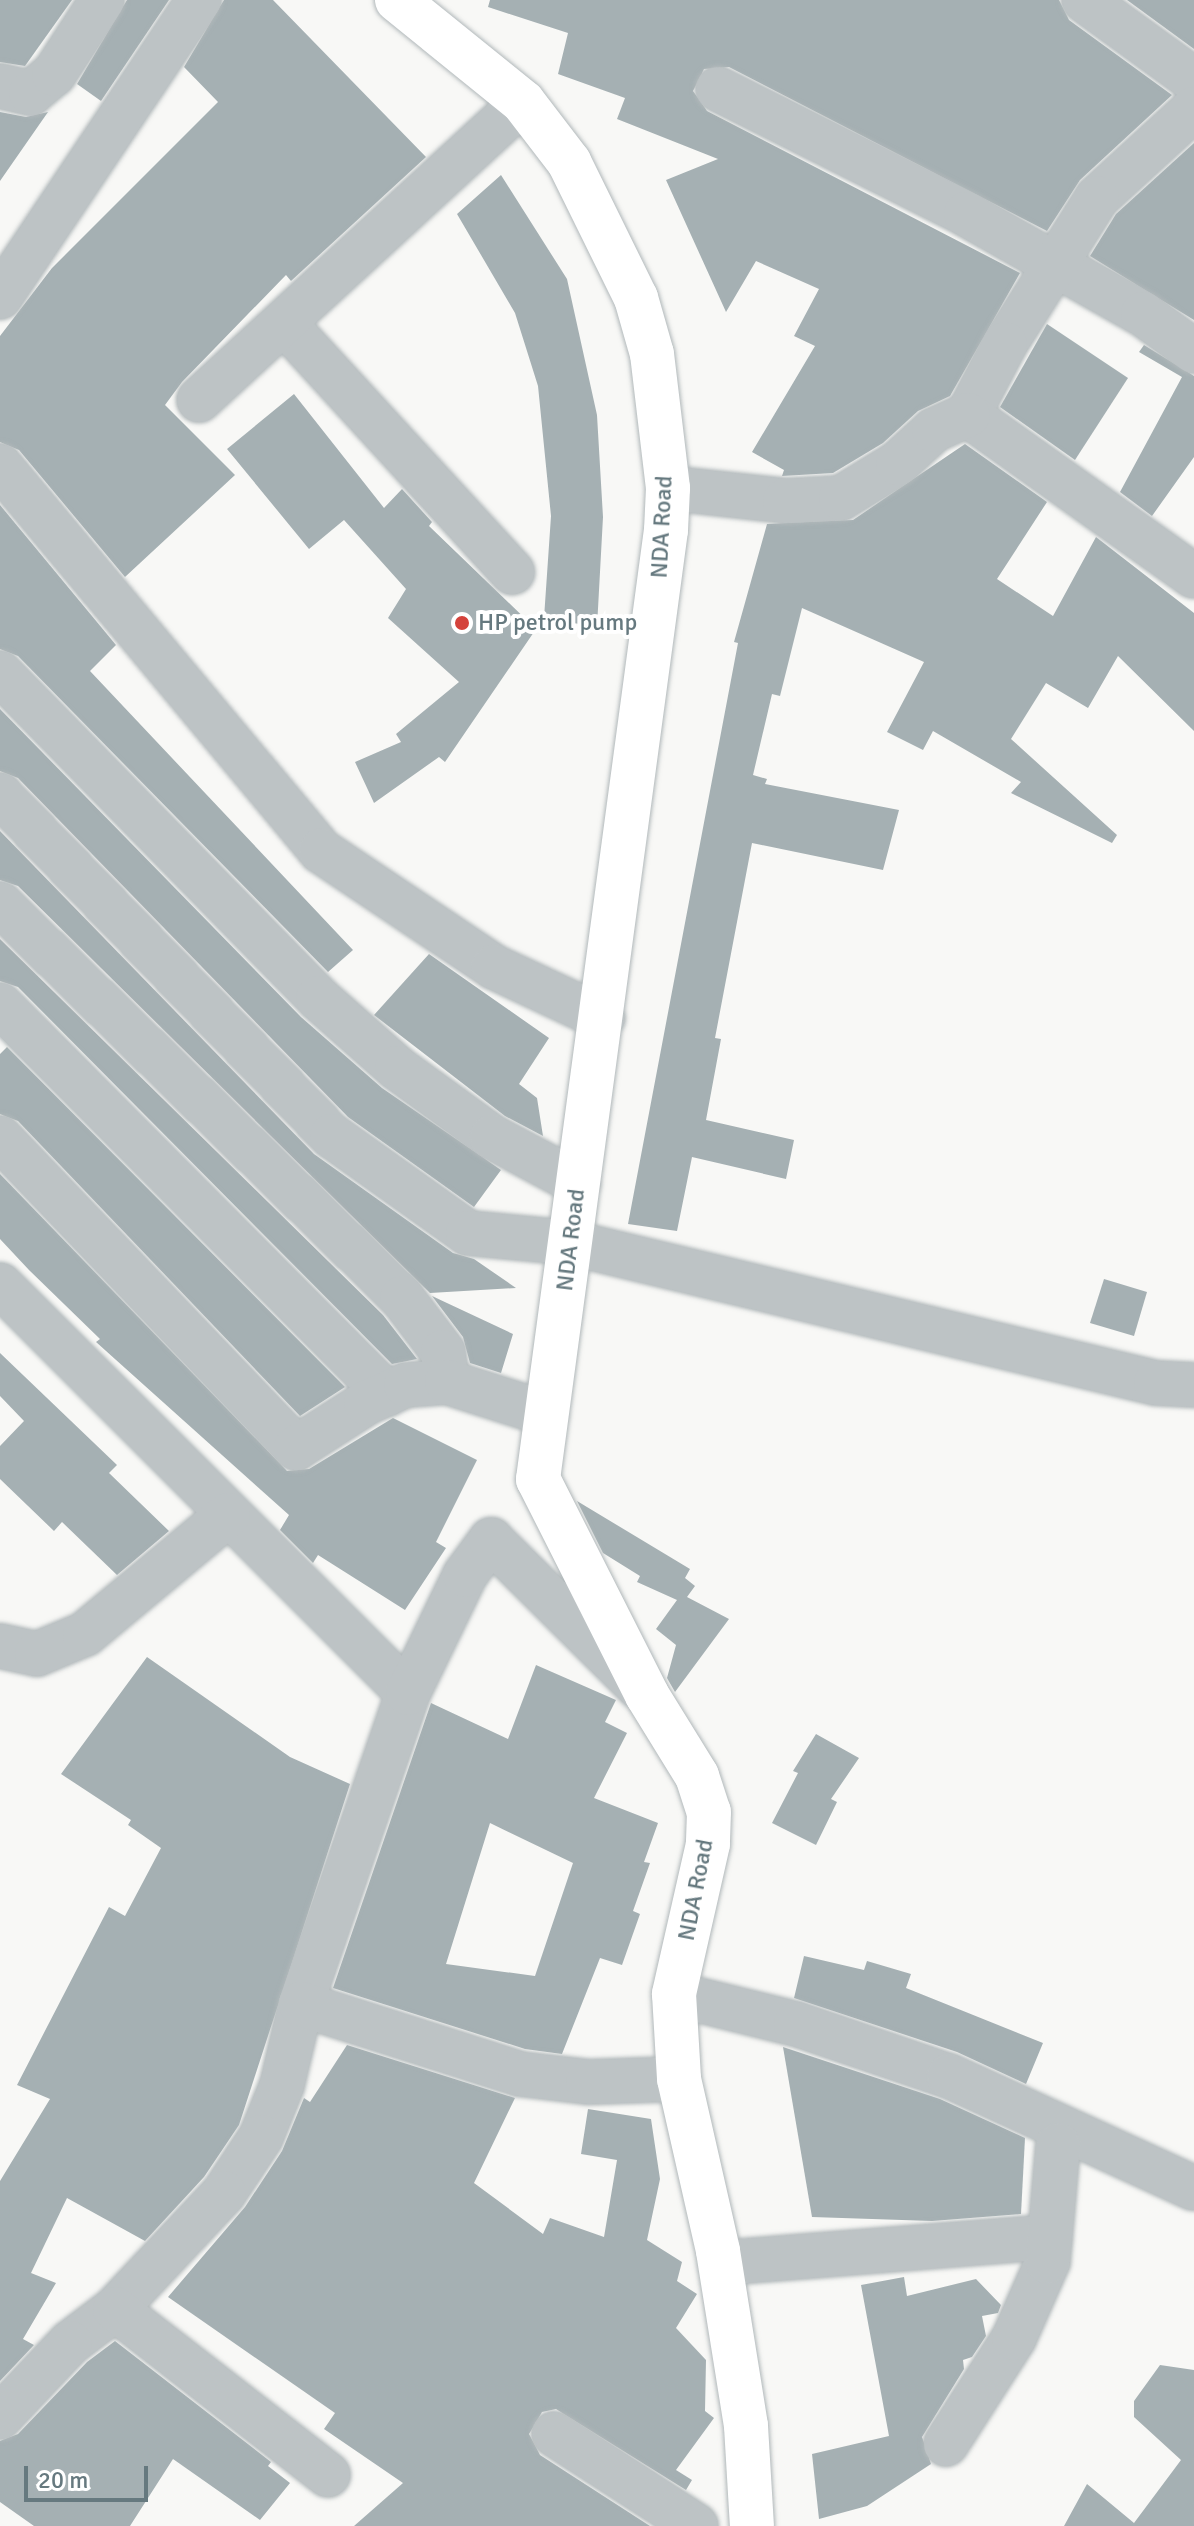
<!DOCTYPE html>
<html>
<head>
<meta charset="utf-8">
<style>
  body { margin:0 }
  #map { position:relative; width:1194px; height:2526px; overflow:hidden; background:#f8f8f6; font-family:Signika,sans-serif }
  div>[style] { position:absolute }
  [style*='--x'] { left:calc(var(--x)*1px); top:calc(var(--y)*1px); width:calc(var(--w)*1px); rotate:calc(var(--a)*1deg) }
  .building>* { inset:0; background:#a5b0b3 }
  .roads { filter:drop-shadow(0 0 2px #b1b8ba) drop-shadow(0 0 2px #b1b8ba) }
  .minor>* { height:44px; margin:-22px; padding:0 22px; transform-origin:22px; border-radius:22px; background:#bdc3c5 }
  .major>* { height:44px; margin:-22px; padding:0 22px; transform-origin:22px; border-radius:22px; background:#fff }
  .dots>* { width:22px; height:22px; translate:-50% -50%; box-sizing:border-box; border:4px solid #fff; border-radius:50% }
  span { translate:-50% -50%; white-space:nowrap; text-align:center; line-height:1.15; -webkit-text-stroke:8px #fff; paint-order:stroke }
  .street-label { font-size:24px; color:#66797f }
  .poi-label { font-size:24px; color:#66797f }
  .left { translate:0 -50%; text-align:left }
  .scale { position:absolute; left:24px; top:2466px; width:124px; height:36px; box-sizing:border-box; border:4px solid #66797f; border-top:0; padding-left:10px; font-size:24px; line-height:28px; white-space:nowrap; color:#66797f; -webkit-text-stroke:6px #fff; paint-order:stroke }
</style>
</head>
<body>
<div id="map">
  <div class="building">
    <i style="clip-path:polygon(0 0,72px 0,25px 66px,0 62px)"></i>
    <i style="clip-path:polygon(127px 0,169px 0,101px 101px,77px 84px)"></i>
    <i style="clip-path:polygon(224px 0,273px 0,426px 157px,291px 281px,286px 275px,182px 382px,165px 405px,235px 475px,125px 577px,19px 450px,0 442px,0 336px,52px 268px,218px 102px,184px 67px)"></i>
    <i style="clip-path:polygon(490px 0,1059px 0,1069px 20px,1172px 95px,1080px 180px,1047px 231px,729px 67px,704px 69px,693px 91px,707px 111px,1020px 273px,950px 396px,918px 411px,883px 443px,833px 473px,782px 476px,784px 470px,752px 452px,815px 346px,794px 336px,819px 289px,756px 261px,726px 312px,666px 180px,718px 159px,617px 119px,625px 98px,558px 74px,568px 33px,488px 7px)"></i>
    <i style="clip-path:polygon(1127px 0,1194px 0,1194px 49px)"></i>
    <i style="clip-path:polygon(0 112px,26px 117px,48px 112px,0 181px)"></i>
    <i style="clip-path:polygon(1194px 143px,1194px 320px,1090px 256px,1116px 214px)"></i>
    <i style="clip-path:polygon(501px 175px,567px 279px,597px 415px,603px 517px,597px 627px,544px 618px,551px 516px,538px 386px,515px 313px,457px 214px)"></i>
    <i style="clip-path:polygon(1047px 324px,1128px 378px,1075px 460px,1000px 407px)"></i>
    <i style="clip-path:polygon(1144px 345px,1194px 376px,1194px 457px,1152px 516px,1120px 492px,1182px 377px,1139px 352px)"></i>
    <i style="clip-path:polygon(294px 394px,384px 508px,402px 489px,432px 522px,429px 526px,536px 629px,445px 762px,439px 757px,374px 803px,355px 762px,401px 742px,396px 734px,459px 682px,388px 618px,406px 589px,344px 520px,309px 549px,227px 449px)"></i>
    <i style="clip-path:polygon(965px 444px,1047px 502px,997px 579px,1053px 616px,1096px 537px,1194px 613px,1194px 731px,1118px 656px,1088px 708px,1046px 683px,1011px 739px,1117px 835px,1112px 843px,1011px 793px,1021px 782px,933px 731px,923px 750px,887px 732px,924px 662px,802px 608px,780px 696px,772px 694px,753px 775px,767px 779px,765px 784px,899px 810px,883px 870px,752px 843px,715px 1038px,721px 1039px,706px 1120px,794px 1140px,786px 1179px,692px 1157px,677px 1231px,628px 1224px,738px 643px,734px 642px,767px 524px,853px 520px)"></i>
    <i style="clip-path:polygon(0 505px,116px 645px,90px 671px,353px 950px,328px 972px,18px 656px,0 649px)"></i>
    <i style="clip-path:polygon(0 709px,301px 1017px,382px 1088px,501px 1170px,474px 1207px,348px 1117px,18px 778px,0 771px)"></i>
    <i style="clip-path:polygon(0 831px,314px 1154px,453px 1253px,474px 1259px,516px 1288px,430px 1293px,18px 886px,0 880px)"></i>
    <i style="clip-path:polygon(0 939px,383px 1315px,417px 1359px,392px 1364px,18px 987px,0 981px)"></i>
    <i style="clip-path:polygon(429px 954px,549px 1038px,519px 1084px,537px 1098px,543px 1136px,505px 1116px,374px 1015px)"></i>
    <i style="clip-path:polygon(7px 1047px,345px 1387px,300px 1416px,18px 1121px,0 1114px,0 1054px)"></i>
    <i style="clip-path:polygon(0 1174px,287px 1471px,309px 1469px,393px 1418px,477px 1460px,436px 1542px,446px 1548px,405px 1610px,318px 1555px,313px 1563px,280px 1530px,289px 1515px,96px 1342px,100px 1339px,29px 1270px,0 1239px)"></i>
    <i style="clip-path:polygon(1104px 1279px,1147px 1292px,1134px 1336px,1090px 1323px)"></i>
    <i style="clip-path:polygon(432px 1296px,513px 1334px,501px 1373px,470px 1363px,463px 1337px)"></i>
    <i style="clip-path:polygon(0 1353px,117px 1465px,109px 1473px,169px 1531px,117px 1575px,62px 1522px,54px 1531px,0 1479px,0 1446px,24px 1421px,0 1396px)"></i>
    <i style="clip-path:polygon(577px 1501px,690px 1569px,685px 1578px,695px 1586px,687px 1597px,729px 1619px,675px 1692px,667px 1678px,676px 1645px,656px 1629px,677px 1600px,637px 1582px,640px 1576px,603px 1553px)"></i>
    <i style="clip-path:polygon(147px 1657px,290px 1757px,350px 1784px,239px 2125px,204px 2177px,145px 2241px,67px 2198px,31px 2273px,56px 2283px,23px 2339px,34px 2345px,0 2381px,0 2181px,50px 2099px,17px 2085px,109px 1907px,125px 1916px,161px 1848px,128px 1825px,131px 1820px,61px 1774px)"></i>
    <i style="clip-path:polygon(evenodd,536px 1665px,616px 1700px,605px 1722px,627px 1733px,594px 1798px,658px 1823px,644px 1862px,650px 1863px,633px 1911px,640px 1914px,622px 1965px,600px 1958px,562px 2054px,525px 2049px,333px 1988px,431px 1703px,508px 1739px,536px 1665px,490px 1823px,573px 1863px,535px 1976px,446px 1964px,490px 1823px)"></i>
    <i style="clip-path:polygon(816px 1734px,859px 1758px,831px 1799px,837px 1802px,816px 1845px,772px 1823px,798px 1773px,793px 1771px)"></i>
    <i style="clip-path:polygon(804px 1956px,864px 1970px,867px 1961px,911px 1974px,906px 1988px,1043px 2043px,1026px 2084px,957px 2052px,794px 1998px)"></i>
    <i style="clip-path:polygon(347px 2045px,515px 2098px,474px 2183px,543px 2234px,550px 2218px,604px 2237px,617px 2160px,581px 2154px,588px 2109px,651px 2119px,660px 2179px,647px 2240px,682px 2262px,677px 2281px,697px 2294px,676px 2328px,706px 2360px,705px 2411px,714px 2418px,676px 2470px,692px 2480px,686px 2490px,556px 2409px,542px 2412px,529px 2434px,540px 2455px,650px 2526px,354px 2526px,403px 2483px,324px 2429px,335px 2413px,168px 2297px,245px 2207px,282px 2151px,304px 2098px,310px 2102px)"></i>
    <i style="clip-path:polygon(783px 2047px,940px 2099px,1025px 2138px,1021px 2214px,932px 2221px,812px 2217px)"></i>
    <i style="clip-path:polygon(904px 2277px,907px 2296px,976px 2279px,1001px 2305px,998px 2313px,982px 2316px,986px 2336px,972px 2357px,963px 2360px,964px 2369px,922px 2437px,931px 2464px,867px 2506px,819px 2519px,812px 2454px,889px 2436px,861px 2285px)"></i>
    <i style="clip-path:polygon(115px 2341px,271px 2462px,268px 2466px,290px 2483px,260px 2520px,173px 2459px,130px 2526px,34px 2526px,0 2502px,0 2441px,18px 2434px,87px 2362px)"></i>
    <i style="clip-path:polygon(1160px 2365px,1194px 2370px,1194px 2526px,1064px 2526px,1087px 2484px,1134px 2523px,1181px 2460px,1134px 2417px,1134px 2401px)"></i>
  </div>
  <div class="roads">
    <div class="minor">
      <i style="--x:1084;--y:0;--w:136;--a:36"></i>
      <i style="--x:0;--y:86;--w:32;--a:13"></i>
      <i style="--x:31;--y:93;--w:30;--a:-40"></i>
      <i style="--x:54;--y:74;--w:88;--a:-57"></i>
      <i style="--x:718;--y:89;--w:278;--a:26.7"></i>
      <i style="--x:966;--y:214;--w:203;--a:29.5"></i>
      <i style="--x:1143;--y:314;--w:63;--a:36"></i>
      <i style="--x:1194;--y:109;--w:132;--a:137.5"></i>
      <i style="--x:1097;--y:198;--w:173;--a:122.2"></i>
      <i style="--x:1005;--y:344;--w:80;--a:117.5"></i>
      <i style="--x:968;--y:415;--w:277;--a:35.5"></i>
      <i style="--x:0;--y:297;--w:358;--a:-56.2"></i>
      <i style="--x:284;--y:323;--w:338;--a:47.5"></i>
      <i style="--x:199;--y:400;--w:440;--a:-42.6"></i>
      <i style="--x:0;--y:466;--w:501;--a:50.18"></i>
      <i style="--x:321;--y:851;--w:208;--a:33.8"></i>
      <i style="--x:494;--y:967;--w:120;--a:25.1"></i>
      <i style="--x:668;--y:488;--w:118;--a:6.3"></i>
      <i style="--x:785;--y:501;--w:56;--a:-3.1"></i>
      <i style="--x:841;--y:498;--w:67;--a:-31.6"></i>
      <i style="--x:898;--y:463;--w:49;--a:-42.5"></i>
      <i style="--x:934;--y:430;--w:37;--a:-24"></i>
      <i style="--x:0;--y:673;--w:455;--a:45.6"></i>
      <i style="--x:318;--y:998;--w:106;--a:41.5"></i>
      <i style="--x:397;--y:1068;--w:117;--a:36"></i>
      <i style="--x:492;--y:1137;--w:98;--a:28.1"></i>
      <i style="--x:0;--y:795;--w:476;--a:45.8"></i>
      <i style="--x:332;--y:1136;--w:167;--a:35.5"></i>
      <i style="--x:468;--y:1233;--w:104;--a:5.5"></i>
      <i style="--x:572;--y:1243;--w:601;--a:13.48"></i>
      <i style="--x:1156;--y:1383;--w:38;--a:3"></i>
      <i style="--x:0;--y:904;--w:563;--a:44.42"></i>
      <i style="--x:402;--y:1298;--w:68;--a:52.8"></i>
      <i style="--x:443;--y:1352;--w:30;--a:82"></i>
      <i style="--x:0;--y:1005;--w:549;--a:45.15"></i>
      <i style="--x:0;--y:1138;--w:429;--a:46.3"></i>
      <i style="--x:296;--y:1448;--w:83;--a:-32.7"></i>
      <i style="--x:366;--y:1403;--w:44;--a:-24.2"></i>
      <i style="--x:406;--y:1385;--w:41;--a:-4.2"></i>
      <i style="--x:447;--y:1382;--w:105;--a:17.7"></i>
      <i style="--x:0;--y:1285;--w:577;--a:45"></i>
      <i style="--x:408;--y:1693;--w:329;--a:109"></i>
      <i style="--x:301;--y:2004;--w:83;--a:103.2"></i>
      <i style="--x:282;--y:2085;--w:56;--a:112"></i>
      <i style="--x:261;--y:2137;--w:67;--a:123.5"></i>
      <i style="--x:224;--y:2193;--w:159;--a:133.2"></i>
      <i style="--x:115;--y:2309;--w:56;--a:142.9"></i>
      <i style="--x:70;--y:2343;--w:102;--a:133.4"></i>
      <i style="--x:0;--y:1646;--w:38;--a:12"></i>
      <i style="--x:37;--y:1654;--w:52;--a:-22.6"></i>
      <i style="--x:85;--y:1634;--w:186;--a:-39.8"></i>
      <i style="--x:408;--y:1693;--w:131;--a:-64.2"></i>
      <i style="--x:465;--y:1575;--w:44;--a:-53.4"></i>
      <i style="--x:491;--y:1540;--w:211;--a:44.8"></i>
      <i style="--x:674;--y:1994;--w:126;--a:13.8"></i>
      <i style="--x:796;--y:2024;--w:162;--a:18.8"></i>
      <i style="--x:949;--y:2076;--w:269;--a:24.6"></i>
      <i style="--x:301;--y:2004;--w:230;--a:17.7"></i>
      <i style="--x:520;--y:2074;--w:68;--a:6.7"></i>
      <i style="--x:588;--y:2082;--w:91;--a:-1.9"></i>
      <i style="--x:720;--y:2263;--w:331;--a:-4.5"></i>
      <i style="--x:115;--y:2309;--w:270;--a:37.9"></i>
      <i style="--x:554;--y:2434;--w:169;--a:32.9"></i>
      <i style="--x:946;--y:2444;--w:126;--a:-57.3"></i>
      <i style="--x:1014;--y:2338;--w:84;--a:-66.2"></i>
      <i style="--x:1048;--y:2261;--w:116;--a:-85.1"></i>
    </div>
    <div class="major">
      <i style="--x:397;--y:0;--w:162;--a:39"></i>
      <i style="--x:523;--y:102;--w:76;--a:52.5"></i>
      <i style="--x:569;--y:162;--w:152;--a:63.8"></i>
      <i style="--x:636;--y:298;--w:58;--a:74.1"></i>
      <i style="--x:652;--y:354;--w:135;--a:83.2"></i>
      <i style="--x:668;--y:488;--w:42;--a:92.7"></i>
      <i style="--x:666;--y:530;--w:958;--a:97.68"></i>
      <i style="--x:538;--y:1479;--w:242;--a:63.2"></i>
      <i style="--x:647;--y:1695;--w:95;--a:58.3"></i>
      <i style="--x:697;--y:1776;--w:38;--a:72"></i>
      <i style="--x:709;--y:1812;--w:32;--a:92"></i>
      <i style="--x:708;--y:1844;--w:154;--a:102.8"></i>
      <i style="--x:674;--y:1994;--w:85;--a:86.6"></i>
      <i style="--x:679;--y:2079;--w:176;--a:77.2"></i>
      <i style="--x:718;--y:2251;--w:177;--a:80.9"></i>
      <i style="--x:746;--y:2426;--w:100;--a:86.6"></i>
    </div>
  </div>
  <div class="dots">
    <i style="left:462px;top:623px;background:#d4423b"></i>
  </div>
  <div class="street-label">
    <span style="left:662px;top:527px;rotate:-87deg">NDA Road</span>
    <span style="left:571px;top:1240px;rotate:-83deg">NDA Road</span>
    <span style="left:696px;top:1890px;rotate:-79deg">NDA Road</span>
  </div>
  <div class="poi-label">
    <span class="left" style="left:478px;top:623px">HP petrol pump</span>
  </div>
  <div class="scale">20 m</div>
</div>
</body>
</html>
